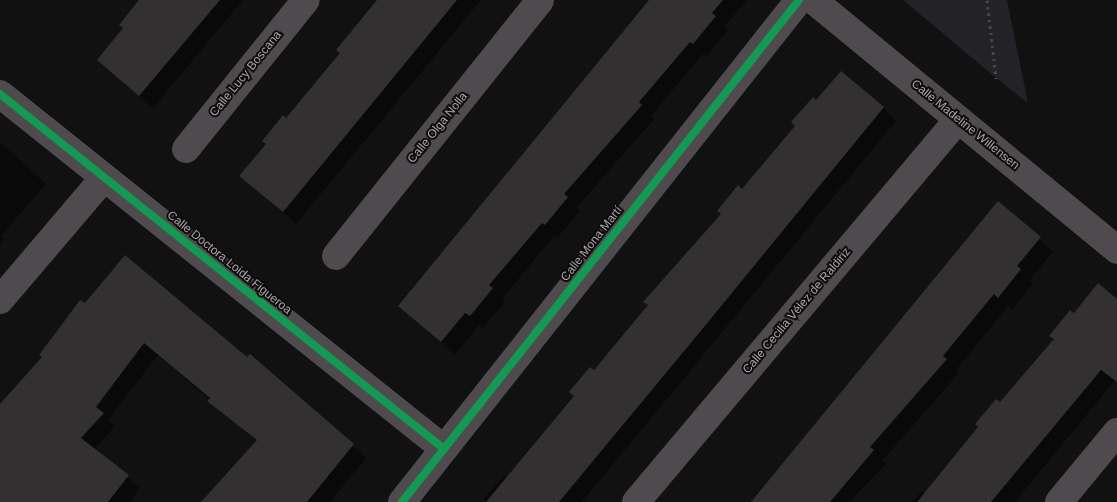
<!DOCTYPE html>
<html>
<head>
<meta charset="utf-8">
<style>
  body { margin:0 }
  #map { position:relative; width:1117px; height:502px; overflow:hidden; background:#121111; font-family:Helvetica,sans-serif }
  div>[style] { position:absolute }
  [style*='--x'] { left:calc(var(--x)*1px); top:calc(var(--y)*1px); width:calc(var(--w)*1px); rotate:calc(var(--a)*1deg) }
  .green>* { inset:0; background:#222227 }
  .shadow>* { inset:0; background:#0007 }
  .building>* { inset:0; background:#323031 }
  .path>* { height:3px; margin-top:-1.5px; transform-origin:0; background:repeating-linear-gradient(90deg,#494649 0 2.5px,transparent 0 6.5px) }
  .street>* { height:28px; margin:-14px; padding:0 14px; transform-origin:14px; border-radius:14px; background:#4f4a4d }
  .cycleway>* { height:8px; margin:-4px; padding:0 4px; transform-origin:4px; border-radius:4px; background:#139951 }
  span { translate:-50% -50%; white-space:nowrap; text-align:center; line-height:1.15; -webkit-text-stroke:4px #0d0c0c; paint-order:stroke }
  .street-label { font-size:12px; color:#b1a4ac }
</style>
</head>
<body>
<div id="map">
  <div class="green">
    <i style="clip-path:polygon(903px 0,1007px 0,1028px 103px,996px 78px)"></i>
  </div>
  <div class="shadow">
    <i style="clip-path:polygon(147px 0,243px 0,153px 108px,98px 60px)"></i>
    <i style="clip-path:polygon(385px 0,481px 0,296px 224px,241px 176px)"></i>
    <i style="clip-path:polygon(651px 0,747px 0,725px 26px,728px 30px,707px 56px,703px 54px,651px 116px,654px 119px,577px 207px,580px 211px,558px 237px,555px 235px,502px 299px,505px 302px,483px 328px,479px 325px,455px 354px,399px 306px)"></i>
    <i style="clip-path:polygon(816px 102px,883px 108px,896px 121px,582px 502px,487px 502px,484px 498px,504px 475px,507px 478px,549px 429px)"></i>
    <i style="clip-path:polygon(0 142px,46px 184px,1px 236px,4px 239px,0 244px)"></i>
    <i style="clip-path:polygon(998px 203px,1053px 251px,1030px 280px,1033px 283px,1012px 310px,1008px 306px,956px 370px,959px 373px,882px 461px,886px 464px,849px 502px,752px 502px)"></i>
    <i style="clip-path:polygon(1117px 300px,1117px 378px,1015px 502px,912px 502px,922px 491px,926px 494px,1074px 315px)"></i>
    <i style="clip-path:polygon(80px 302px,248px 359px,250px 356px,366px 458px,330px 502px,215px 502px,257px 441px,158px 355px,108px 420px,115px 426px,94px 450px,140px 488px,130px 502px,0 502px,0 412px,43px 357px)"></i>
  </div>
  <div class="building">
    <i style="clip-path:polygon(139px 0,220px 0,139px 96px,97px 60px,123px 28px,119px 25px)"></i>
    <i style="clip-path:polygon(377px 0,457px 0,283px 212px,239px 176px,266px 144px,262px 141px,283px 115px,286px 118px,340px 53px,336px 50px)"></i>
    <i style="clip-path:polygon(649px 0,723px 0,712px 13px,716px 16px,693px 44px,690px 42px,639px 102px,642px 105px,564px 194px,568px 197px,545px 225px,542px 223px,489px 285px,493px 288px,470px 316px,465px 313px,441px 342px,398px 306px)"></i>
    <i style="clip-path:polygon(841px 71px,884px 107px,704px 327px,559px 502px,486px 502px,574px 396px,569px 392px,590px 367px,594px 370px,648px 305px,643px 302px,721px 214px,717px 211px,738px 185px,742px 189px,795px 126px,791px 122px,813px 97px,816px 100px)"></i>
    <i style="clip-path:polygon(998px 201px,1041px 237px,1017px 266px,1021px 269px,998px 298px,994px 294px,943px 356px,947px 359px,870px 447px,874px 450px,830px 502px,751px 502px)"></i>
    <i style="clip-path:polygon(125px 255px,247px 357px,250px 354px,354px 444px,307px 502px,201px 502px,257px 440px,207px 401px,210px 398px,144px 343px,96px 407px,104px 413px,81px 438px,129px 475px,108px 502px,0 502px,0 404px,42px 357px,39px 355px,80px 300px,85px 303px)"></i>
    <i style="clip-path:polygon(1098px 283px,1117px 299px,1117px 382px,1101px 370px,991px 502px,917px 502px,978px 427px,975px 424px,996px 399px,1000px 402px,1054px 339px,1049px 336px,1070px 310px,1074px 313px)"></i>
  </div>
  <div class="path">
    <i style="--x:987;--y:0;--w:79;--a:83.4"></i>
  </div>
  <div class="street">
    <i style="--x:813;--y:0;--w:394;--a:39.4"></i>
    <i style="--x:0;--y:94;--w:568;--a:38.64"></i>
    <i style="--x:186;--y:149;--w:191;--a:-51.2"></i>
    <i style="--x:336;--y:256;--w:327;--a:-51.4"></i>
    <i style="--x:0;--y:300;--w:160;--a:-49.6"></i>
    <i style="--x:402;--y:502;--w:640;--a:-51.66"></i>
    <i style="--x:636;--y:502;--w:500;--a:-49.9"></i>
    <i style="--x:1059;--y:502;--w:91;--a:-50.4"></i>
  </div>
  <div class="cycleway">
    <i style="--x:0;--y:94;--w:568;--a:38.64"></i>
    <i style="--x:402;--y:502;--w:640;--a:-51.66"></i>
  </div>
  <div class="street-label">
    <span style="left:246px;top:74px;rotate:-51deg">Calle Lucy Boscana</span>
    <span style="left:965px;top:125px;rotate:39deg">Calle Madeline Willensen</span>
    <span style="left:438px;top:128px;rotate:-51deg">Calle Olga Nolla</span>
    <span style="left:592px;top:244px;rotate:-52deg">Calle Mona Martí</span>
    <span style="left:229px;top:263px;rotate:39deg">Calle Doctora Loida Figueroa</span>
    <span style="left:797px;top:311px;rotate:-50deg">Calle Cecilia Vélez de Raldiriz</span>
  </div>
</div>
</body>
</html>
